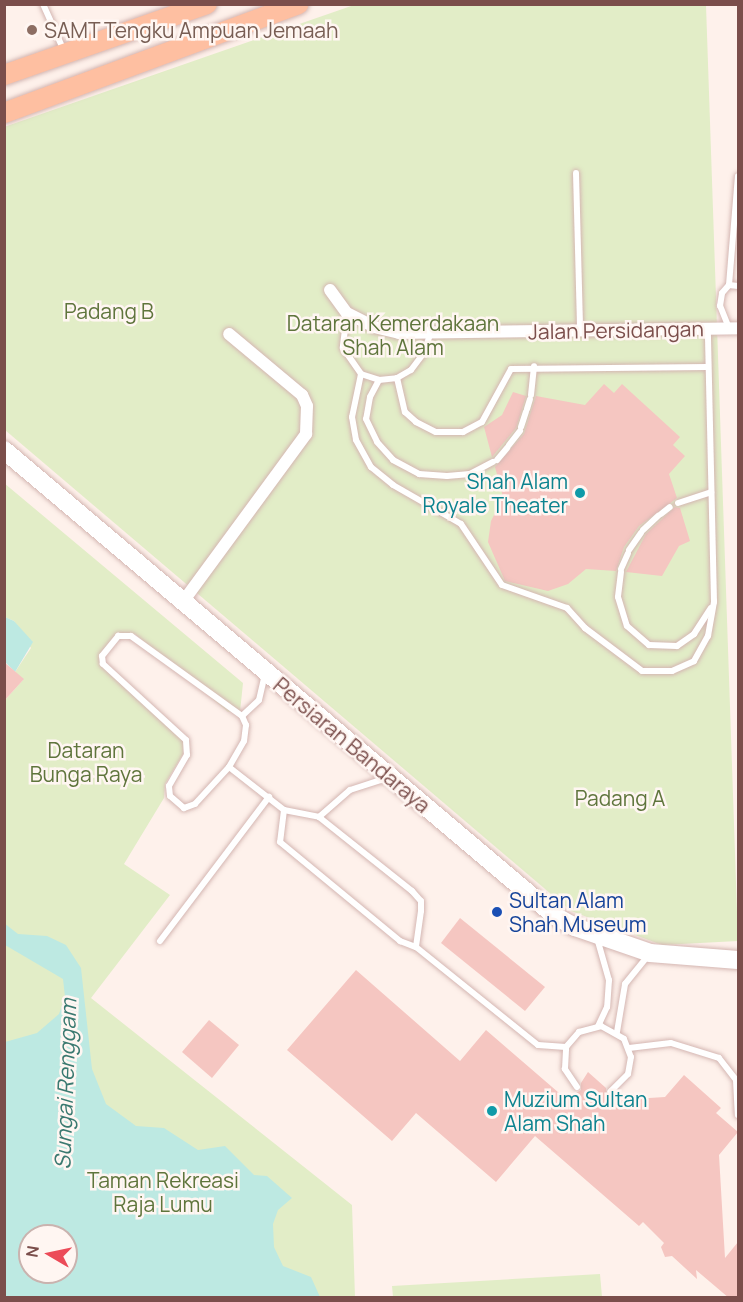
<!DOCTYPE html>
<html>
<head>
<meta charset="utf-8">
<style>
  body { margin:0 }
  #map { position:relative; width:743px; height:1302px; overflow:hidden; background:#fef1eb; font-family:Manrope,sans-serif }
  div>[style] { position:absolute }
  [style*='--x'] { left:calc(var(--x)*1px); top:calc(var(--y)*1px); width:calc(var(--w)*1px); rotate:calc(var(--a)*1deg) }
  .green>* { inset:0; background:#e2edc7 }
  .water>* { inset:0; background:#bde9e2 }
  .building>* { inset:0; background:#f5c6c1 }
  .roads { filter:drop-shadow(0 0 2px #d4b6b2) drop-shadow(0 0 2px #d4b6b2) }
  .service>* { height:6px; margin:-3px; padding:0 3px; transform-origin:3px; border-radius:3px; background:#fff }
  .minor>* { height:12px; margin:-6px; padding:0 6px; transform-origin:6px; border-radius:6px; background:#fff }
  .secondary>* { height:18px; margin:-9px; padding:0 9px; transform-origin:9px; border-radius:9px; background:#fff }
  .primary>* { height:20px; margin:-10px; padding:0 10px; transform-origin:10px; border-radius:10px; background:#febfa1 }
  .dots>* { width:16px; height:16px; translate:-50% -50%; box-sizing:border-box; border:3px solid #fff6f2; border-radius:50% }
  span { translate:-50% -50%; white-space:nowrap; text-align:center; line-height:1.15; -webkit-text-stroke:5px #fff6f2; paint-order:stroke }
  .education-label { font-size:21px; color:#785e54 }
  .left { translate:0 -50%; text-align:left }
  .park-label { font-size:21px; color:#5f753c }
  .street-label { font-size:21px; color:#7b4e4b }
  .culture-label { font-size:21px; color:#0d838f }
  .right { translate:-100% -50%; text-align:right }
  .transit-label { font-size:21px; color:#164399 }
  .water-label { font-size:22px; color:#3a7970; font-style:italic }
  .frame { position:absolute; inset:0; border:6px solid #7b4e4b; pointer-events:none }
  .north { position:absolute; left:18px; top:1224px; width:60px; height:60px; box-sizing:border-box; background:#fff6f2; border:2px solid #cab3af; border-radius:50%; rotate:279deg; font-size:16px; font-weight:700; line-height:24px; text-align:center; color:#7b4e4b }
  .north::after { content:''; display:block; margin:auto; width:21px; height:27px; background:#ec4b58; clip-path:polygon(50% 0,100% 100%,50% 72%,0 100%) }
</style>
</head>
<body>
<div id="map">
  <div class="green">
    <i style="clip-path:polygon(354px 5px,706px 5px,738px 941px,662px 945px,571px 911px,5px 430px,4px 127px)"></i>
    <i style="clip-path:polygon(evenodd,4px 483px,243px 683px,240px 712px,228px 712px,135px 634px,117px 633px,99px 655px,100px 665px,183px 741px,183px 754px,165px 784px,164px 798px,124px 864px,170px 895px,91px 998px,352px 1205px,355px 1297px,5px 1297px,4px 701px,23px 680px,15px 672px,31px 648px,14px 621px,5px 617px,4px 483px,30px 1236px,66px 1236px,66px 1272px,30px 1272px,30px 1236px)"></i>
    <i style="clip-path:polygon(600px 1274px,602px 1297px,393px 1297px,392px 1286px)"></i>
  </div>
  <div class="water">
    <i style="clip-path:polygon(5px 617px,14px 621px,33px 642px,15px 672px,5px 662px)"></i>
    <i style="clip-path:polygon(evenodd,4px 923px,18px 934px,47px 936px,66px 945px,81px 968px,92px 1069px,106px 1104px,136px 1126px,164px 1128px,198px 1150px,225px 1146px,254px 1175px,267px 1176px,292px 1198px,278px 1210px,273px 1224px,274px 1247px,283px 1266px,311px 1277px,320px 1297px,5px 1297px,5px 1042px,37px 1033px,59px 1014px,65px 997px,63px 979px,5px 945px,4px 923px,30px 1236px,66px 1236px,66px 1272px,30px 1272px,30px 1236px)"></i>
  </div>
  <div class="building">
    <i style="clip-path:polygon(604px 384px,614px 393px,622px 384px,680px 437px,673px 445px,685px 456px,669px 474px,677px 498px,639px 526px,624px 547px,616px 571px,586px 569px,568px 584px,548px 591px,505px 581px,488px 542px,491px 521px,503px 497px,495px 467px,524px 434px,536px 396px,585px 405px)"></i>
    <i style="clip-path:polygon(513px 392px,526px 396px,516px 428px,492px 457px,484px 427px,502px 415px)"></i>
    <i style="clip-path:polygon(675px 507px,680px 508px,690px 541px,679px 546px,662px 576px,626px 572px,646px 534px)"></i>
    <i style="clip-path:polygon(4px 662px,24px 679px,4px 701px)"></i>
    <i style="clip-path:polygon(460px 918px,545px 987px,525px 1011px,441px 943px)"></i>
    <i style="clip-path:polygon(356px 970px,460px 1061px,486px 1030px,566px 1099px,581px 1090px,581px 1083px,588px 1072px,606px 1088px,607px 1096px,617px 1100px,665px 1097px,684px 1075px,721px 1108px,716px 1113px,738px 1132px,719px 1155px,725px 1258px,738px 1242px,738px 1298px,729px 1298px,696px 1270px,697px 1279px,672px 1256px,665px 1257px,661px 1247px,664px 1243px,643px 1222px,639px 1226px,535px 1136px,496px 1182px,416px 1113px,392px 1141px,287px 1050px)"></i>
    <i style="clip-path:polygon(209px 1020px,239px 1045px,212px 1078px,182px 1052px)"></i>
  </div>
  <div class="roads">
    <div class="service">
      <i style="--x:43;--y:4;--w:51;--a:65.9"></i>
      <i style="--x:576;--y:173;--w:156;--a:88.5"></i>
      <i style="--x:729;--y:285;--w:9;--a:6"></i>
      <i style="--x:347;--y:313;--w:35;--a:97"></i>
      <i style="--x:343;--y:348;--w:32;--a:55"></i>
      <i style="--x:361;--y:374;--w:19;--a:18"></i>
      <i style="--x:379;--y:380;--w:18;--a:-6"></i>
      <i style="--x:397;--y:378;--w:16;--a:-30"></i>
      <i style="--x:411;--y:370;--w:21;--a:-53"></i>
      <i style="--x:424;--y:353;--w:19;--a:-72"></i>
      <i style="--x:729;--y:328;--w:24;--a:-112"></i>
      <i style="--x:720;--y:306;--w:13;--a:-81"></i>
      <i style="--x:722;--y:293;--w:11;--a:-49"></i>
      <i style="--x:729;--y:285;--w:109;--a:-85.3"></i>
      <i style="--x:361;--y:374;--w:44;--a:101.8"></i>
      <i style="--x:352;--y:417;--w:23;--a:80"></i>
      <i style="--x:356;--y:440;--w:31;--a:61"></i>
      <i style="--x:371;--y:467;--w:28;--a:39"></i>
      <i style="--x:393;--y:485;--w:78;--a:29.8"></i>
      <i style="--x:461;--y:524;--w:73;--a:56.1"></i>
      <i style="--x:502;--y:585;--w:69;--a:19.5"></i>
      <i style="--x:567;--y:608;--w:27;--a:48"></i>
      <i style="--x:585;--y:628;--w:71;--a:37"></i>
      <i style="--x:642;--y:671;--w:30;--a:0"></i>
      <i style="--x:672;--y:671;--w:24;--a:-24"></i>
      <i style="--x:694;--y:661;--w:29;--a:-61"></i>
      <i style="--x:708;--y:636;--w:35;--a:-80"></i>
      <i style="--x:714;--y:602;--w:273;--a:-91.3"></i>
      <i style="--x:397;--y:378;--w:35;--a:77"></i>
      <i style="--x:405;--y:412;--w:15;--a:42"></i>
      <i style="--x:416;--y:422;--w:22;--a:27"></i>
      <i style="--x:436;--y:432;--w:27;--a:0"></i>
      <i style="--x:463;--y:432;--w:21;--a:-28"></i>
      <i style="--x:482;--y:422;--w:60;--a:-61.3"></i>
      <i style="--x:511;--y:369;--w:196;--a:-0.6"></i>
      <i style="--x:379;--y:380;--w:19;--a:118"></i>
      <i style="--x:370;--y:397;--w:22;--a:100"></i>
      <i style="--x:366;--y:419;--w:25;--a:64"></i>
      <i style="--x:377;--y:442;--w:24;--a:48"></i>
      <i style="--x:393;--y:460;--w:30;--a:28"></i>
      <i style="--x:419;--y:474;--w:28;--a:4"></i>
      <i style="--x:447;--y:476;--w:23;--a:-5"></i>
      <i style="--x:470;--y:474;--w:26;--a:-28"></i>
      <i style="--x:531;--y:395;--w:29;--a:-84"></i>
      <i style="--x:527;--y:409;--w:10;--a:-73"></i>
      <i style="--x:521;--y:427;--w:16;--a:-72"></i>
      <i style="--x:509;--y:445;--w:18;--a:-52"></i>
      <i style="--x:497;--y:460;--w:16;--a:-50"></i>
      <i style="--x:678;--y:503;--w:35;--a:-18"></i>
      <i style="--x:661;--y:514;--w:11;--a:-38"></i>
      <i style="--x:643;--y:530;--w:21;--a:-43"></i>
      <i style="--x:629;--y:550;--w:21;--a:-55"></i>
      <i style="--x:621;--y:569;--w:17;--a:-66"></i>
      <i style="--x:621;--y:572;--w:25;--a:97"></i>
      <i style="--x:618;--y:597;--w:30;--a:73"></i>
      <i style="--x:627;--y:626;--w:29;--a:41"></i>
      <i style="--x:649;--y:645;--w:28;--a:2"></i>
      <i style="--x:677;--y:646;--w:21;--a:-35"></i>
      <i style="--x:694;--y:634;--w:31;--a:-57"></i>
      <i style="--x:118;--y:636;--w:13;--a:0"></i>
      <i style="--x:131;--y:636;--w:137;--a:35.8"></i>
      <i style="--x:242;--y:716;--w:10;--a:66"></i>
      <i style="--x:246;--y:725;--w:16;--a:97"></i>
      <i style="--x:244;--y:741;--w:30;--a:120"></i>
      <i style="--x:229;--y:767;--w:50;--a:132.6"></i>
      <i style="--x:195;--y:804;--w:12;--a:160"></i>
      <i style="--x:184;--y:808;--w:18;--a:-139"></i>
      <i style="--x:170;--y:796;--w:10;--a:-96"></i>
      <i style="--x:169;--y:786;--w:36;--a:-60"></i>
      <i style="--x:187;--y:755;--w:15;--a:-94"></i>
      <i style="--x:186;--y:740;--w:113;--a:-137.5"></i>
      <i style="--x:103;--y:664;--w:8;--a:-97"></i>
      <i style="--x:102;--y:656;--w:26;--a:-51"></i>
      <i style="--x:242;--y:716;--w:23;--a:-43"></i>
      <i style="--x:259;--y:700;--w:27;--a:-77"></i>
      <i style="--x:229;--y:767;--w:70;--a:38"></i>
      <i style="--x:284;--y:810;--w:32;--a:97"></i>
      <i style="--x:280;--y:842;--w:156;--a:39.5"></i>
      <i style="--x:400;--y:941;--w:17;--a:21"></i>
      <i style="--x:416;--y:947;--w:156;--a:38.8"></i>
      <i style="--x:538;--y:1045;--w:28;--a:4"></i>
      <i style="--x:284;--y:810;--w:36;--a:11"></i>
      <i style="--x:319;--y:817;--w:119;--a:38.5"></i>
      <i style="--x:412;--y:891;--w:13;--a:48"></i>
      <i style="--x:421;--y:901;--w:10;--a:90"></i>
      <i style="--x:421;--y:911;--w:36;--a:98"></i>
      <i style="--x:319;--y:817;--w:41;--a:-41.1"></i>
      <i style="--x:350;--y:790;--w:40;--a:-18"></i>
      <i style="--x:597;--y:938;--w:44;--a:74.1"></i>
      <i style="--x:609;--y:980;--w:27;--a:94"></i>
      <i style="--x:607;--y:1007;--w:21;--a:115"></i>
      <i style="--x:160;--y:941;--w:181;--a:-52.9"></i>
      <i style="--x:617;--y:1032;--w:49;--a:-80.5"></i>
      <i style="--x:625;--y:984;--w:36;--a:-51"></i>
      <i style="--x:629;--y:1048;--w:42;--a:-6.8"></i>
      <i style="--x:671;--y:1043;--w:50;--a:17.4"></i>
      <i style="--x:719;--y:1058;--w:28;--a:52"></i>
      <i style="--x:736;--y:1080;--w:35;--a:87"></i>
      <i style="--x:577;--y:1087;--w:22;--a:-124"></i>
      <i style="--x:565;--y:1069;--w:22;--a:-87"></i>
      <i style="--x:566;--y:1047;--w:20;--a:-49"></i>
      <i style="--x:579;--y:1032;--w:23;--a:-15"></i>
      <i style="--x:601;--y:1026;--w:26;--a:29"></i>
      <i style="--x:624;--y:1039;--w:19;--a:69"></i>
      <i style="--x:631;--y:1057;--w:17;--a:100"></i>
      <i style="--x:628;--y:1074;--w:25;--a:135"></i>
    </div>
    <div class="minor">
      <i style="--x:330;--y:290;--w:29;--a:54"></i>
      <i style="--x:347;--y:313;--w:30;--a:27"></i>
      <i style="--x:374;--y:327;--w:26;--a:13"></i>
      <i style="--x:399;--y:333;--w:339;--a:-0.8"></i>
      <i style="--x:182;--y:603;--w:210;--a:-53.7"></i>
      <i style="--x:306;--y:434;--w:28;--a:-88"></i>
      <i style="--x:307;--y:406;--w:12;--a:-114"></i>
      <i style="--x:302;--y:395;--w:95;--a:-140.1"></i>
    </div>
    <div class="secondary">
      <i style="--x:4;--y:450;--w:722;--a:40.22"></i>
      <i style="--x:555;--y:916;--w:23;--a:29"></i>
      <i style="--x:575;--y:927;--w:79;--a:19.1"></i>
      <i style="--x:650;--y:953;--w:88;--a:4.5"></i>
    </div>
    <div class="primary">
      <i style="--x:4;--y:75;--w:215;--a:-19.3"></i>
      <i style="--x:4;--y:113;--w:314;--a:-20.3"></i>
    </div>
  </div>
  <div class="dots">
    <i style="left:32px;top:30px;background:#8d6e63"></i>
    <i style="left:580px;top:493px;background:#0f9aa8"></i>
    <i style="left:497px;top:912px;background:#1a4fb4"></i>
    <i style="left:492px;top:1111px;background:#0f9aa8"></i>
  </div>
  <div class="education-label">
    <span class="left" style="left:44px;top:30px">SAMT Tengku Ampuan Jemaah</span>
  </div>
  <div class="park-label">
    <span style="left:109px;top:311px">Padang B</span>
    <span style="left:393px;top:335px">Dataran Kemerdakaan<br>Shah Alam</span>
    <span style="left:86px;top:762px">Dataran<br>Bunga Raya</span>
    <span style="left:620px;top:798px">Padang A</span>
    <span style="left:163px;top:1192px">Taman Rekreasi<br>Raja Lumu</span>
  </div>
  <div class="street-label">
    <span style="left:616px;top:330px;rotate:-1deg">Jalan Persidangan</span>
    <span style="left:352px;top:745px;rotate:40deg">Persiaran Bandaraya</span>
  </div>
  <div class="culture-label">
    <span class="right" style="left:568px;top:493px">Shah Alam<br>Royale Theater</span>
    <span class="left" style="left:504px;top:1111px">Muzium Sultan<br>Alam Shah</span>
  </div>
  <div class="transit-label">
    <span class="left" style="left:509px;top:912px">Sultan Alam<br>Shah Museum</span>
  </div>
  <div class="water-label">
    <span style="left:66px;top:1084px;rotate:-88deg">Sungai Renggam</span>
  </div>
  <div class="frame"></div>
  <div class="north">N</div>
</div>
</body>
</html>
